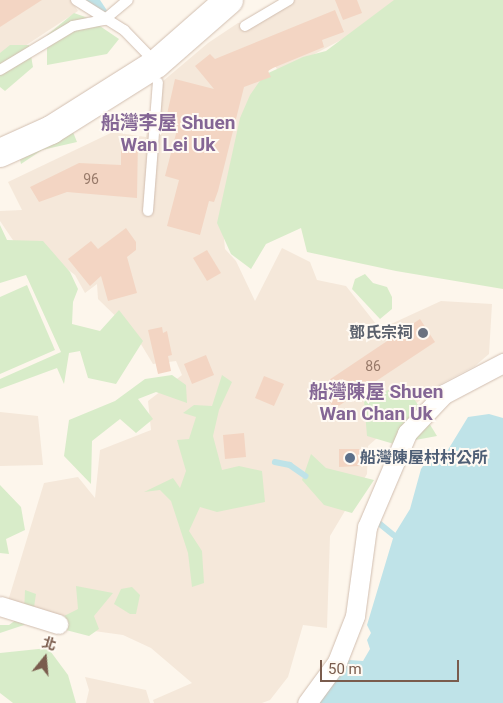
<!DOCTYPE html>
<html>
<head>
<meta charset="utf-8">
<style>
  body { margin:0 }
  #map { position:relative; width:503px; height:703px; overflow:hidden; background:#fdf6ec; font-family:Roboto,"Noto Sans TC",sans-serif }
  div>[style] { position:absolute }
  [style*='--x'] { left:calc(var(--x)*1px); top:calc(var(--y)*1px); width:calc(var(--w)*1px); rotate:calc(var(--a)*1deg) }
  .residential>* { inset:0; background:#f5e8da }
  .green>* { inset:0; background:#d8ecc9 }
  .water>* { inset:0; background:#bfe3e8 }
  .stream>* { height:5.5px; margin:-2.75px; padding:0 2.75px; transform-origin:2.75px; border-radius:2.75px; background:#bfe3e8 }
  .building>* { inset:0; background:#f3d5c3 }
  .roads { filter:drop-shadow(0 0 1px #d1beb0) drop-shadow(0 0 1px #d1beb0) }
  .service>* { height:10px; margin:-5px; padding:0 5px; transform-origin:5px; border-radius:5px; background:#fff }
  .minor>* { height:19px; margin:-9.5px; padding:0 9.5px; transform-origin:9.5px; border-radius:9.5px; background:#fff }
  .secondary>* { height:28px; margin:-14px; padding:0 14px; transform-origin:14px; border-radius:14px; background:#fff }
  .dots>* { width:14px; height:14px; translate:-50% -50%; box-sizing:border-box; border:2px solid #fffaf3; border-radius:50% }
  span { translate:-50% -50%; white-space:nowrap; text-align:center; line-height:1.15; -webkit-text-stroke:4px #fffaf3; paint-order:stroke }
  .number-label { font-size:14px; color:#987a6a }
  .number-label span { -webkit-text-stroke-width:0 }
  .worship-label { font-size:16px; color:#5b616d; font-weight:700 }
  .right { translate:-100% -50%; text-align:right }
  .service-label { font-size:16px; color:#4e5e75; font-weight:700 }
  .left { translate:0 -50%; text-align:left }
  .quarter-label { font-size:19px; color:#846695; font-weight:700 }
  .north { position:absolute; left:20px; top:633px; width:50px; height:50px; -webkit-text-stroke:4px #fffaf3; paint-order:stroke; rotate:17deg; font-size:14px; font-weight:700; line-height:20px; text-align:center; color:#7a5c4d }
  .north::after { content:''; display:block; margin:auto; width:18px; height:22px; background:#7a5c4d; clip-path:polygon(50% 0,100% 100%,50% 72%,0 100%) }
  .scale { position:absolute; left:320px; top:660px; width:139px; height:22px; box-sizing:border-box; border:2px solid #7a5c4d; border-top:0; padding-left:6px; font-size:15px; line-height:18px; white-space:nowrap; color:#7a5c4d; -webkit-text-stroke:4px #fffaf3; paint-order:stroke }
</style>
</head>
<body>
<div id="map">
  <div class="residential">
    <i style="clip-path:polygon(0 0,71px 0,78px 11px,2px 61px,0 77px)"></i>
    <i style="clip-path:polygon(295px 0,398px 0,369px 25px,279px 73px,272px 60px,223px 229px,225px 249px,236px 261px,255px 301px,282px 248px,310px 262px,317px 280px,346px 286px,380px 329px,441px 301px,492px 304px,489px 354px,475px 366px,435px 387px,368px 446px,367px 474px,330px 536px,327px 628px,303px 625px,288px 677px,270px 700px,262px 703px,154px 703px,153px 700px,192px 683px,151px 648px,123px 635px,65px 627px,5px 611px,44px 483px,78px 477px,95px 498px,100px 450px,151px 430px,148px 401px,182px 375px,176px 361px,153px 364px,136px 336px,98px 299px,97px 284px,85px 293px,75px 275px,57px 261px,19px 249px,0 221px,0 211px,22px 210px,8px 182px,117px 130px,119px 133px,146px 137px,156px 87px,208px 43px,238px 23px,257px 23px)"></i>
    <i style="clip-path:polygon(0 412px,38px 416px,43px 465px,0 466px)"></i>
    <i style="clip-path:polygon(85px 677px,146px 690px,150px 703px,86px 703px,89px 690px)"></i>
  </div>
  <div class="green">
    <i style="clip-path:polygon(394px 0,503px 0,503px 289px,396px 271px,307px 252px,301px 228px,266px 244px,251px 269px,231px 254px,217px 223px,240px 118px,250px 95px,264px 75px,303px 57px,326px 51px)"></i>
    <i style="clip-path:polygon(74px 13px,88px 18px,119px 39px,107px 54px,47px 65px,47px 35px)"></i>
    <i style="clip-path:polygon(10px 45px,29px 45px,33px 67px,5px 91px,0 87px,0 53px)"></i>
    <i style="clip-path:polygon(71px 127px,77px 142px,42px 150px,21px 164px,16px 141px)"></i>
    <i style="clip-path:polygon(0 225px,7px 240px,43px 241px,70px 272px,78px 289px,73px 302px,72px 324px,100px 331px,119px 310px,143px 341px,116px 384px,88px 378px,80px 351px,69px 353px,64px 384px,57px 368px,0 389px,0 379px,61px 352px,26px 275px,0 283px)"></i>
    <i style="clip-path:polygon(365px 274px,373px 283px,387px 287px,392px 297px,392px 309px,380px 319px,352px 289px,355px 279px)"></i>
    <i style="clip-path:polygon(27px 285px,55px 350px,0 374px,0 297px)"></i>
    <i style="clip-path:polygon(172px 375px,186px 385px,187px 403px,156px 392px,138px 399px,153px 419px,136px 433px,120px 419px,92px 441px,91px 484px,64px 456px,69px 420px,115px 401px,145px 379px)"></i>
    <i style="clip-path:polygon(222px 375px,232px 382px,219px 410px,213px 436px,222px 470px,239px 466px,262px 471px,265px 502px,217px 512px,200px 507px,189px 531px,202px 551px,204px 583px,192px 587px,188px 553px,171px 501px,160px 490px,144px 492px,173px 478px,180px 488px,186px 471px,177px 440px,189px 439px,196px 417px,183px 413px,194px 405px,212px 406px)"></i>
    <i style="clip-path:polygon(400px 385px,413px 397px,437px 436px,394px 444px,367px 436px,364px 400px)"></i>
    <i style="clip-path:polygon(311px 454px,326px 468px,374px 480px,352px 513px,324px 505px,302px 480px)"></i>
    <i style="clip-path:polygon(0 485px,21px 507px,25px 530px,6px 539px,9px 554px,0 553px)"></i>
    <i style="clip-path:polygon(76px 586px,113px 593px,94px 616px,99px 629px,89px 636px,62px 629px,64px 616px,78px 609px)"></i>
    <i style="clip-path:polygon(132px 587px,140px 595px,136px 614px,130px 614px,114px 604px,121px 589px)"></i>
    <i style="clip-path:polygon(25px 590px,36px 594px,33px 614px,24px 625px,0 633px,0 625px,9px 625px,24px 614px)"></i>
    <i style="clip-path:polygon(48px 648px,68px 675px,76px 703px,13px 703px,0 693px,0 653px)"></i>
  </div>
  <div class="water">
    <i style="clip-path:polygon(84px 0,100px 0,108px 12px,100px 15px)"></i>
    <i style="clip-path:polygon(489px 414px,503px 418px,503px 703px,317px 703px,349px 660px,363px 661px,370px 649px,367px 640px,371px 633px,367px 625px,394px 535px,410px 509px,421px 469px,430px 456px,443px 458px,468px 417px)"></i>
  </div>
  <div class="stream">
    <i style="--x:275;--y:462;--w:15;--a:11"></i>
    <i style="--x:290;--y:465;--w:19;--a:35"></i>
    <i style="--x:379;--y:523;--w:19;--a:39"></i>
  </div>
  <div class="building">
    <i style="clip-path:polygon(0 0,42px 0,0 27px)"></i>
    <i style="clip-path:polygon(335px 0,357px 0,362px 13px,343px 20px)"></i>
    <i style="clip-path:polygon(335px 10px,344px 32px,322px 40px,324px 47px,273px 68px,268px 71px,271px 77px,244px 87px,218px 191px,214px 202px,209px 201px,200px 235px,167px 226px,179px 180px,165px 176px,178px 126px,165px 123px,175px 79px,214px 89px,195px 66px,210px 54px,215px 59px)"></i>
    <i style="clip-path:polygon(121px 138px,138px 138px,137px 198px,67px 192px,39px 202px,30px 187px,79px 163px,121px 165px)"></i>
    <i style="clip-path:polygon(126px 228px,136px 242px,136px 250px,127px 257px,137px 293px,108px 301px,101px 276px,90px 286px,68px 259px,91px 241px,98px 249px)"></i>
    <i style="clip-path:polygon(207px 250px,221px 273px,207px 281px,193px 258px)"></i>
    <i style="clip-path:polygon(420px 319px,435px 342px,334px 409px,320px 386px)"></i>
    <i style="clip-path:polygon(162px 327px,163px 333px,167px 331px,172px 355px,168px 356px,171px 371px,158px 374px,148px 330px)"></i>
    <i style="clip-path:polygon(206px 355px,214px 375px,192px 384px,184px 364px)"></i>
    <i style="clip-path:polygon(264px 376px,284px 384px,274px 406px,255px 398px)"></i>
    <i style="clip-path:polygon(244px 433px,246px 457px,225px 459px,223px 435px)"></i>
    <i style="clip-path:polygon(339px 449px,360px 449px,360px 466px,339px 467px)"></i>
  </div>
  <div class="roads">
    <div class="service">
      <i style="--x:76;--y:0;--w:57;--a:32"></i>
      <i style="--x:124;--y:30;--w:46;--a:45.9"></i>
      <i style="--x:245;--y:26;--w:51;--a:-30.6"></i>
      <i style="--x:0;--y:70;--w:85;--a:-31.1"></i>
      <i style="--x:73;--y:26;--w:32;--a:-11"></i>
      <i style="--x:104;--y:20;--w:31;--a:-40"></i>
      <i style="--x:148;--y:211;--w:129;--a:-85.6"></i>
    </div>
    <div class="minor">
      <i style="--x:0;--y:606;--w:61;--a:17.2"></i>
      <i style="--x:307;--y:703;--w:51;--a:-53.8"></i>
      <i style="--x:337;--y:662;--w:49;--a:-68.6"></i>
      <i style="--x:355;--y:616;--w:90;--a:-82.3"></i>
      <i style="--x:367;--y:527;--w:102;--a:-66.9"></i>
      <i style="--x:407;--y:433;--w:54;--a:-46.5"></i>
      <i style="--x:444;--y:394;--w:67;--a:-27.7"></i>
    </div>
    <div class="secondary">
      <i style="--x:0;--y:153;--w:56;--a:-24.3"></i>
      <i style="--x:51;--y:130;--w:124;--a:-32.2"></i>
      <i style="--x:156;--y:64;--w:97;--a:-41.2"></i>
    </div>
  </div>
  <div class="dots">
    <i style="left:423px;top:333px;background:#6b7280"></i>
    <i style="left:350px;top:458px;background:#5c6f8a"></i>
  </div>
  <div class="number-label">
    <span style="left:91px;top:179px">96</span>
    <span style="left:373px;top:366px">86</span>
  </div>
  <div class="worship-label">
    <span class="right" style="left:413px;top:333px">鄧氏宗祠</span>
  </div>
  <div class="service-label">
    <span class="left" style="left:360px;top:458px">船灣陳屋村村公所</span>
  </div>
  <div class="quarter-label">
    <span style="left:168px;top:134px">船灣李屋 Shuen<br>Wan Lei Uk</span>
    <span style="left:376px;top:403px">船灣陳屋 Shuen<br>Wan Chan Uk</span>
  </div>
  <div class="north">北</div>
  <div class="scale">50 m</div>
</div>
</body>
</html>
